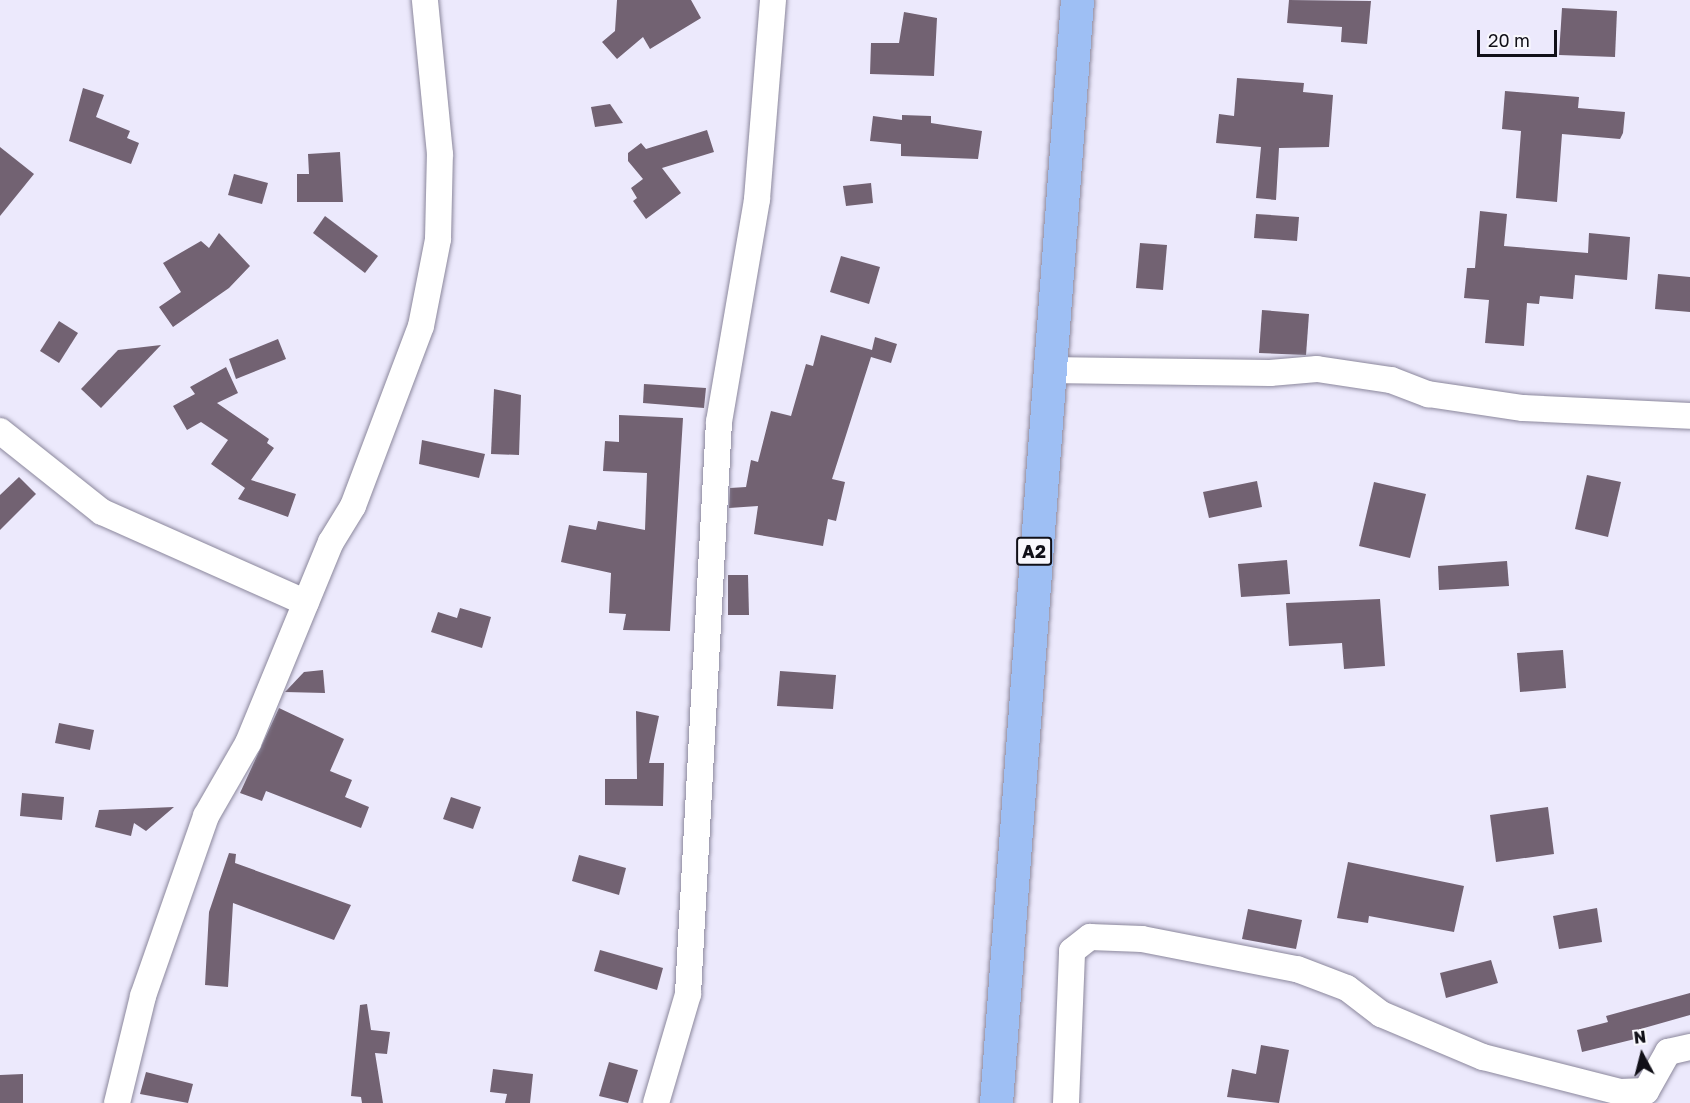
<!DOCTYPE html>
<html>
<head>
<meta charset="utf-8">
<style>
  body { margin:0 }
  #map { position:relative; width:1690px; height:1103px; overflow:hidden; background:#ece9fc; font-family:"Golos Text",sans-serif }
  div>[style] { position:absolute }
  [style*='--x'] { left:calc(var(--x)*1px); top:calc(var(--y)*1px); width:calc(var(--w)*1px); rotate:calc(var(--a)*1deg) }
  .building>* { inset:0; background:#726272 }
  .roads { filter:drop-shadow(0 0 2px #8b879c) drop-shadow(0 0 2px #8b879c) }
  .minor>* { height:26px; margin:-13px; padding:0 13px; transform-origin:13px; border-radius:13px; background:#fff }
  .trunk>* { height:33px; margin:-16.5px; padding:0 16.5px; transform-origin:16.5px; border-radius:16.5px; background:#9ebff4 }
  span { translate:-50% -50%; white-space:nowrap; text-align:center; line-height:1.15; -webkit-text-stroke:4.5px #f9f8fd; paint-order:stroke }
  .shield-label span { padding:2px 4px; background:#f9f8fd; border:2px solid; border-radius:4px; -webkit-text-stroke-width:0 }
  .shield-label { font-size:18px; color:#111018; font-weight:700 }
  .north { position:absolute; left:1612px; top:1025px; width:60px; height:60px; -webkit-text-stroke:4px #f9f8fd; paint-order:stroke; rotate:353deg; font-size:16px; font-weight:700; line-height:24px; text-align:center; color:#111018 }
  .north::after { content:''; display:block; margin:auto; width:21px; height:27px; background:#111018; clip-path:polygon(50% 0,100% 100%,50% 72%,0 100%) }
  .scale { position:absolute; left:1477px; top:30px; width:80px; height:27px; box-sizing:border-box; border:3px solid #111018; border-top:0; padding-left:8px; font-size:18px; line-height:21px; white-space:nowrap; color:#111018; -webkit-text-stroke:4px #f9f8fd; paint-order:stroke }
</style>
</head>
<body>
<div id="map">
  <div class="building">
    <i style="clip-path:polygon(617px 0,691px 0,701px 18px,650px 49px,643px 37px,617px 59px,602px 42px,615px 31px)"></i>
    <i style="clip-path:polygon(1289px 0,1371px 1px,1367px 44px,1341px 42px,1342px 27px,1287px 23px)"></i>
    <i style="clip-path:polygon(1562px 8px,1617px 11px,1615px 57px,1559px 55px)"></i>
    <i style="clip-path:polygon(904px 12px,937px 18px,934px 76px,870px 74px,871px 43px,899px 43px)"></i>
    <i style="clip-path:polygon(1237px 78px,1304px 83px,1303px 92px,1333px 95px,1329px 147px,1279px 148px,1276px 200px,1256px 198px,1261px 147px,1216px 143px,1219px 114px,1234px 116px)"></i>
    <i style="clip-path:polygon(83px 88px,104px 95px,96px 117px,130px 131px,127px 138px,139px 143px,131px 164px,69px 141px)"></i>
    <i style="clip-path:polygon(1505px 91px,1579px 97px,1578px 108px,1625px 112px,1623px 133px,1620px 139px,1562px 134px,1557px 202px,1516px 198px,1521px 131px,1502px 129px)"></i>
    <i style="clip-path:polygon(610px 104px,623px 123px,595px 127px,591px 107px)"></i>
    <i style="clip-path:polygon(902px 115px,931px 116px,931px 123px,982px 131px,978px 159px,901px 156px,901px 144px,870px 141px,873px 116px,902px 120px)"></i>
    <i style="clip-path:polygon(707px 130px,714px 152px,662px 168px,681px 193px,646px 219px,633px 201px,637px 198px,631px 188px,643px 179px,628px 161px,628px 153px,641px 143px,646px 149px)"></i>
    <i style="clip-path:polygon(0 147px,34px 174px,0 216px)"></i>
    <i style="clip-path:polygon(340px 152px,343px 202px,297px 202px,297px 174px,309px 174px,308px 154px)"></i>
    <i style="clip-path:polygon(234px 174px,268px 183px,262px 204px,228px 195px)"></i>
    <i style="clip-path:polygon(871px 183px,873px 203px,846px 206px,843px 186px)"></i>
    <i style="clip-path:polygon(1480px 211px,1507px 214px,1504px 246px,1588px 253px,1589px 233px,1630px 237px,1627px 280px,1575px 275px,1573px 299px,1540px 296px,1539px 304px,1527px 303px,1524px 346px,1485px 343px,1489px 300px,1464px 298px,1467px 268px,1475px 268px)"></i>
    <i style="clip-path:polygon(1256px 214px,1299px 217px,1297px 241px,1254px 238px)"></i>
    <i style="clip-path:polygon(325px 216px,378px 256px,365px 273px,313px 233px)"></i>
    <i style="clip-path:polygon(219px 233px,250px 266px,229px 288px,173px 327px,159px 307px,181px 292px,163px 263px,201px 241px,209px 248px)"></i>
    <i style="clip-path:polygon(1140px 243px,1167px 245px,1163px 290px,1136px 288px)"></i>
    <i style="clip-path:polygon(841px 256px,880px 267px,869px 304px,830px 292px)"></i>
    <i style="clip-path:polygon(1658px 274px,1690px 277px,1690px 312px,1655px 309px)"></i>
    <i style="clip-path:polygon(1262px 310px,1309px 314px,1306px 355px,1259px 353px)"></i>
    <i style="clip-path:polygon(59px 321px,78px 333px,59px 363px,40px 351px)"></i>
    <i style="clip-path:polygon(821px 335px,872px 350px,875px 337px,897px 344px,891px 363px,871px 357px,832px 479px,845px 482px,836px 521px,828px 519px,823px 546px,754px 534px,758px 506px,729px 508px,730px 488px,746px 487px,751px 460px,758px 462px,771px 411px,791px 416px,806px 364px,813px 366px)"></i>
    <i style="clip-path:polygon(278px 339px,286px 359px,236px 379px,229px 359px)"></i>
    <i style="clip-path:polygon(161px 345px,101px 408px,81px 389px,118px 350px)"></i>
    <i style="clip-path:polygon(226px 367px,238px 393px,217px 403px,269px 439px,267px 443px,274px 448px,251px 480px,296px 494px,288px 517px,238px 499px,245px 488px,211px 464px,228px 440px,201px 422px,187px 430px,173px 406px,195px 394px,190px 387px)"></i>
    <i style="clip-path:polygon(644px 384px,706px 388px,704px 408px,643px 403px)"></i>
    <i style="clip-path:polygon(494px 389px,521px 395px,519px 455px,491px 454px)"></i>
    <i style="clip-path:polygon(619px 415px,683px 418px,670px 631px,623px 630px,626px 614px,609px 613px,611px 573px,561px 562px,569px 525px,596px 530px,598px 521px,645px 530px,647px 473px,603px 471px,605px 441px,619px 442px)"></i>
    <i style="clip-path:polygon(422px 440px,485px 454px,479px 478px,419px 464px)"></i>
    <i style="clip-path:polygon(1587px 475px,1621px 482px,1608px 537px,1575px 529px)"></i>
    <i style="clip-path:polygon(19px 477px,36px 494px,0 530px,0 495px)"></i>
    <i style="clip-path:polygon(1257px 481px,1262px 507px,1209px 518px,1203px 492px)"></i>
    <i style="clip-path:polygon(1374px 482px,1426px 494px,1410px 558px,1359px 546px)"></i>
    <i style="clip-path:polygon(1287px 560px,1290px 594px,1241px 597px,1238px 564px)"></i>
    <i style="clip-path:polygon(1507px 561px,1509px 586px,1439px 590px,1438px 566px)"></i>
    <i style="clip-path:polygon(728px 575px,748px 575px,749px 615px,728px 615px)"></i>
    <i style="clip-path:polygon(1380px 599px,1385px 666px,1344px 669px,1342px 643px,1289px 646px,1286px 603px)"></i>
    <i style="clip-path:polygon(460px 608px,491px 617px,482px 648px,431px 632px,438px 612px,457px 618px)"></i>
    <i style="clip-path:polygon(1563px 650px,1566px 688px,1520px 692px,1517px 653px)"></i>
    <i style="clip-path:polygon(323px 670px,325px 693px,285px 692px,304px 672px)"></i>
    <i style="clip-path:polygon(780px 671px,836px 675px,833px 709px,777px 706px)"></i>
    <i style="clip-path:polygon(279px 708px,344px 739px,330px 771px,352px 780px,345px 797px,369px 807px,361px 828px,266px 791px,262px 801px,240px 793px)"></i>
    <i style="clip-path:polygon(636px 711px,659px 716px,649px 763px,664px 763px,663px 806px,605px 805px,605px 779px,637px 779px)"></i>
    <i style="clip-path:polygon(59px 723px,94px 730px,90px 750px,55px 743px)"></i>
    <i style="clip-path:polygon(22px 793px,64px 797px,62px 820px,20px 816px)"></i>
    <i style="clip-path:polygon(451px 797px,481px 807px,473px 829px,443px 819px)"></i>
    <i style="clip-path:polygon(174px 807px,146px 831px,134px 823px,131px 836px,95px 827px,99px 810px)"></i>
    <i style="clip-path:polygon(1548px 807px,1554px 854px,1496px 862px,1490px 815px)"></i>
    <i style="clip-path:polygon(229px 853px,236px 854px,235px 863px,351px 905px,334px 940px,233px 903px,228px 987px,205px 985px,209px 912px)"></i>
    <i style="clip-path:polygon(579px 855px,626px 868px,619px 895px,572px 881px)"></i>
    <i style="clip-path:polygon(1348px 862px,1464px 886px,1454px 932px,1369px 916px,1368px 923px,1337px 918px)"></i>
    <i style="clip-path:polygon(1597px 908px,1602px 942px,1559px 949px,1553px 916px)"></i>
    <i style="clip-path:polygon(1248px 909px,1302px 920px,1296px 949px,1242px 939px)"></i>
    <i style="clip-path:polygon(600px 950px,663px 968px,657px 990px,594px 971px)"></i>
    <i style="clip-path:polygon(1491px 960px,1498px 983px,1446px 998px,1440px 973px)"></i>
    <i style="clip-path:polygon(1690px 993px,1690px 1015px,1637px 1030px,1639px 1038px,1582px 1052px,1577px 1030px,1608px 1022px,1606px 1016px)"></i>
    <i style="clip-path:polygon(367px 1004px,371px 1030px,390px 1032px,387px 1054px,375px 1053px,383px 1103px,362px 1103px,361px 1097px,351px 1096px,360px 1005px)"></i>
    <i style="clip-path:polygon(1261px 1045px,1289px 1050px,1279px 1103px,1227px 1097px,1232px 1069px,1256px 1074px)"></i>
    <i style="clip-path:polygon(609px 1062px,638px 1070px,628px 1103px,599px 1096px)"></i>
    <i style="clip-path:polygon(493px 1069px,533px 1074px,530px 1103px,505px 1103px,507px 1094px,490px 1092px)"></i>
    <i style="clip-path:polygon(146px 1072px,193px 1084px,188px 1103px,140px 1094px)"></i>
    <i style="clip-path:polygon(23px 1074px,23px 1103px,0 1103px,0 1075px)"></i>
  </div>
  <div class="roads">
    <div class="minor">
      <i style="--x:1047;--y:370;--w:223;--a:0.8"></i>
      <i style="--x:1270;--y:373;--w:47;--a:-4.9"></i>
      <i style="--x:1317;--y:369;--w:75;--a:8.5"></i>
      <i style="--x:1391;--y:380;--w:40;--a:21"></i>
      <i style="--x:1428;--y:394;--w:96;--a:8.4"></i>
      <i style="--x:1523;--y:408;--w:167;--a:2.7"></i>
      <i style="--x:0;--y:431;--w:130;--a:38.5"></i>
      <i style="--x:102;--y:512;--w:223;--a:24"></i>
      <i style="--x:117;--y:1103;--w:110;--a:-76.3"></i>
      <i style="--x:143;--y:996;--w:191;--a:-70.7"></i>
      <i style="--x:206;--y:816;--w:84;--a:-60.1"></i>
      <i style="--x:248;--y:743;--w:217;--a:-67.6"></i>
      <i style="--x:331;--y:542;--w:42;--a:-58.6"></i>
      <i style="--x:353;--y:506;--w:192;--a:-69.3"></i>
      <i style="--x:421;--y:326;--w:89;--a:-78.9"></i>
      <i style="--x:438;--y:239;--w:85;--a:-88.7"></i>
      <i style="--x:440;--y:154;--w:155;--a:-95.6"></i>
      <i style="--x:656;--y:1103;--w:114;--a:-73.6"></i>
      <i style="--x:688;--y:994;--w:573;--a:-86.9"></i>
      <i style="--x:719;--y:422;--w:226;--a:-80.3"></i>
      <i style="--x:757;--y:199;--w:200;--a:-85.4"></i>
      <i style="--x:1066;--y:1103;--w:152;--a:-87.7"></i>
      <i style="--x:1072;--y:951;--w:23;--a:-38"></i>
      <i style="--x:1090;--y:937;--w:52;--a:2.2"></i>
      <i style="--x:1142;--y:939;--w:158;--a:11"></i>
      <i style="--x:1297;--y:969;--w:53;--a:20.8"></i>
      <i style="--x:1347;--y:988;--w:43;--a:37.4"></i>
      <i style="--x:1381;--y:1014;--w:111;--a:22.9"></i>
      <i style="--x:1483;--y:1057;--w:141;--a:14.3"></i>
      <i style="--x:1620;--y:1092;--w:26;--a:-2"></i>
      <i style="--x:1646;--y:1091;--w:45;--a:-60.6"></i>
      <i style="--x:1668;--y:1052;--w:23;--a:-13"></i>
    </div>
    <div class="trunk">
      <i style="--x:996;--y:1103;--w:1106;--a:-85.8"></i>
    </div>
  </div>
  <div class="shield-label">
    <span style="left:1034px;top:551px">A2</span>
  </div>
  <div class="north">N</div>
  <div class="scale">20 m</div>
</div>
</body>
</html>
